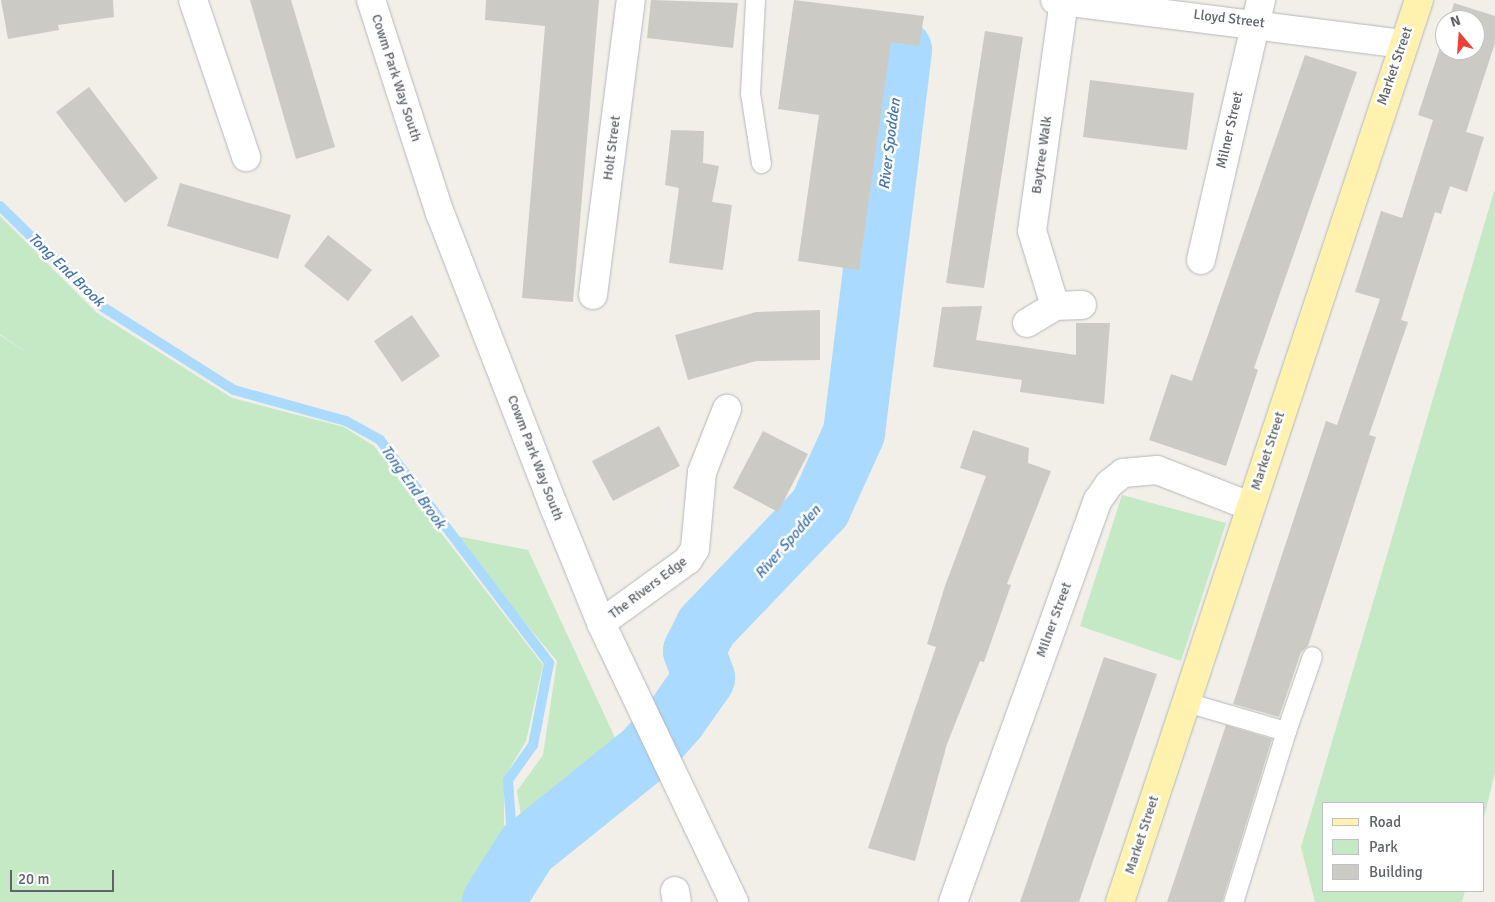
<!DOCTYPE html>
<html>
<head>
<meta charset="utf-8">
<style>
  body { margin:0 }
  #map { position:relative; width:1495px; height:902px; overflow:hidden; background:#f1efe8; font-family:Signika,sans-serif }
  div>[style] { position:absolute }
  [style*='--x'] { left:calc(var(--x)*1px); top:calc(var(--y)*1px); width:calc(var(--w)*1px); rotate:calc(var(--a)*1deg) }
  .green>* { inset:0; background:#c5e8c5 }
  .stream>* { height:10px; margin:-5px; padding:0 5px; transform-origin:5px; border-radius:5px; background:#aadaff }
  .river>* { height:62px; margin:-31px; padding:0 31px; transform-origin:31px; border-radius:31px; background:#aadaff }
  .building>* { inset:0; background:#cccac5 }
  .roads { filter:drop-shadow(0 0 1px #b5b8bc) drop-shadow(0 0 1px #b5b8bc) }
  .lane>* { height:19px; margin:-9.5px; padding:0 9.5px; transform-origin:9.5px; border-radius:9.5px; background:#fff }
  .street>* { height:28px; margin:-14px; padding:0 14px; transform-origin:14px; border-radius:14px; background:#fff }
  .primary>* { height:28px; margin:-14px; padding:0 14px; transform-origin:14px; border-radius:14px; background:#fff2af }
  span { translate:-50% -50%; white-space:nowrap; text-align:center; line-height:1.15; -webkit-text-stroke:5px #fff; paint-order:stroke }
  .street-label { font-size:14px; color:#5f6368 }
  .water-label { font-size:15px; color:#4174aa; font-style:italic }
  .legend { position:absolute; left:1322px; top:802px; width:162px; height:90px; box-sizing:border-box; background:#fff; border:1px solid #bfc1c3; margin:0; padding:6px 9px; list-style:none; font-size:15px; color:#5f6368 }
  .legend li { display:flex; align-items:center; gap:10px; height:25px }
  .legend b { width:25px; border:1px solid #bfc1c3 }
  .north { position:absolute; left:1435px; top:10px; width:50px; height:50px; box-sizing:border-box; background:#fff; border:1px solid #bfc1c3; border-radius:50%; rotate:342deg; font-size:14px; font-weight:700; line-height:20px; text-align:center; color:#5f6368 }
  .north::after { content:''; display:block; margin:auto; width:18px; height:22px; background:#ea4335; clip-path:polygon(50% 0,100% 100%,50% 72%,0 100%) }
  .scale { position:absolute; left:10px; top:870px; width:104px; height:22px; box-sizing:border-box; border:2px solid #5f6368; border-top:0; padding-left:6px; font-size:15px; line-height:18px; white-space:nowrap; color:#5f6368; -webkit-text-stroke:4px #fff; paint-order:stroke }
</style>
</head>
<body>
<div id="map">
  <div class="green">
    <i style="clip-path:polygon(1495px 188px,1495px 773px,1484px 817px,1484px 803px,1324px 803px,1324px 891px,1465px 891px,1462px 902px,1315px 902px,1301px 847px)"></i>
    <i style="clip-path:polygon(0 216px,97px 313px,232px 398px,344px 427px,374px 446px,543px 665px,526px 741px,504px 778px,504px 824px,516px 843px,481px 902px,0 902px,0 335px,32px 356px,0 334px)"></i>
    <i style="clip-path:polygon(1122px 495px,1226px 523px,1181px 661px,1080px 626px)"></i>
    <i style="clip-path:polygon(452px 535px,528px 550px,623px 755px,538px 825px,523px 829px,517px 791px,543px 755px,557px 661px)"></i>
  </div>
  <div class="stream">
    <i style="--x:0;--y:206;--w:144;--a:44.4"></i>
    <i style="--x:103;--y:307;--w:155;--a:32.4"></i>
    <i style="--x:234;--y:390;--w:116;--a:15.5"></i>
    <i style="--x:346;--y:421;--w:39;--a:29"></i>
    <i style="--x:380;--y:440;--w:280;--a:52.8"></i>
    <i style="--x:549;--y:663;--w:84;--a:101"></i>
    <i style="--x:533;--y:745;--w:43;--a:125.5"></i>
    <i style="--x:508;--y:780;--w:43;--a:86"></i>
    <i style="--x:511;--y:823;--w:30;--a:57"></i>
  </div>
  <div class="river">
    <i style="--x:493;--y:902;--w:64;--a:-57.8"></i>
    <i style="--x:527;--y:848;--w:150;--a:-38.8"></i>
    <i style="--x:644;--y:754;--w:48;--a:-48.4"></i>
    <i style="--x:676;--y:718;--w:49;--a:-55"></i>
    <i style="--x:704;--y:678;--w:29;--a:-110"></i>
    <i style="--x:694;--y:651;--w:27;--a:-63"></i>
    <i style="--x:706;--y:627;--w:165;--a:-46.2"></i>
    <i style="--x:820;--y:508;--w:82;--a:-65.6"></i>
    <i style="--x:854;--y:433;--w:386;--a:-83"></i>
  </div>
  <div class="building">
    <i style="clip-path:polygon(1px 0,113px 0,114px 17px,58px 25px,59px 30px,8px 39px)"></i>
    <i style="clip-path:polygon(250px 0,291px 0,335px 147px,296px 159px)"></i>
    <i style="clip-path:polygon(486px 0,599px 0,573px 302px,522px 298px,545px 26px,485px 20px)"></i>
    <i style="clip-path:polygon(651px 0,738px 3px,733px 48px,647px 38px)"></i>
    <i style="clip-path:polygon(794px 0,924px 16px,919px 46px,891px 42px,859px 270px,798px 261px,819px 115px,778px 109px)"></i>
    <i style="clip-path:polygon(1454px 3px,1495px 16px,1495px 43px,1466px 132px,1484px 137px,1467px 192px,1450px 186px,1441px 214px,1435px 212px,1401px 320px,1408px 322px,1369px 435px,1376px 437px,1308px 646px,1301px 652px,1279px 717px,1233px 704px,1326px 421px,1337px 425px,1380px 299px,1355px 292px,1381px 211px,1402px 218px,1433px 120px,1418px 115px,1445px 32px,1445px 50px,1475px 50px,1475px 20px,1449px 20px)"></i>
    <i style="clip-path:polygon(985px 31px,1023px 37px,984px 288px,946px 283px)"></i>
    <i style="clip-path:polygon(1305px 55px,1357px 72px,1254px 368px,1258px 370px,1226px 466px,1149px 440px,1171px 374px,1192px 381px)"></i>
    <i style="clip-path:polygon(1090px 80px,1194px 93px,1187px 150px,1083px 137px)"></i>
    <i style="clip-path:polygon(89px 87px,158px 178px,125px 203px,56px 112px)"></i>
    <i style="clip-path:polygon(671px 130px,704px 131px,703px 163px,719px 166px,712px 202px,732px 205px,723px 270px,669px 263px,679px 188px,665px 185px)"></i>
    <i style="clip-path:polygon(180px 183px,291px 215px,278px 259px,167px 226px)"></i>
    <i style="clip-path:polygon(328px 235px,372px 270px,348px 301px,304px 266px)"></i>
    <i style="clip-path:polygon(982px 306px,976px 340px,1076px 355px,1076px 323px,1110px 323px,1104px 404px,1020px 392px,1022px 380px,933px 367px,942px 307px)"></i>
    <i style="clip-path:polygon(820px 310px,820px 360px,756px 361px,688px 380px,675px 335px,756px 312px)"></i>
    <i style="clip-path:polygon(412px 315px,440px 356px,402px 382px,374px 341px)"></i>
    <i style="clip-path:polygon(659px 426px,680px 466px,613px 501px,592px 461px)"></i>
    <i style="clip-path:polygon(973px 430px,1029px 448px,1028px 463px,1051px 471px,1007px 584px,1011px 585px,984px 662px,980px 661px,947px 744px,915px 861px,868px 848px,936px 647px,927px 644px,945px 586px,986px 476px,960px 468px)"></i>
    <i style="clip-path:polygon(763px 431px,808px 454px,778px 512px,733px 488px)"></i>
    <i style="clip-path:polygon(1104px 657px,1157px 674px,1079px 902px,1020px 902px)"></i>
    <i style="clip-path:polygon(1226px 725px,1272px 739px,1222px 902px,1167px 902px)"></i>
  </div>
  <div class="roads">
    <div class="lane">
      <i style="--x:755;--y:0;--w:93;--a:93.1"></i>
      <i style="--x:750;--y:93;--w:71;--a:81.1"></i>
      <i style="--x:1186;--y:702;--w:104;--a:16.2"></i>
      <i style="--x:1286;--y:731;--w:179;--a:107.2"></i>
      <i style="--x:1286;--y:731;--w:79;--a:-70.9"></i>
    </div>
    <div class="street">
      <i style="--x:193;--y:0;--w:166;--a:71.3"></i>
      <i style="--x:371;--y:0;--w:224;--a:72.1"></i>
      <i style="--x:440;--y:213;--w:315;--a:68.8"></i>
      <i style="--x:554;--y:507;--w:125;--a:67.9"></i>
      <i style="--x:601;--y:623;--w:309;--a:64.5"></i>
      <i style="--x:1055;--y:0;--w:350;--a:7.2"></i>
      <i style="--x:1201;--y:260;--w:267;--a:-77"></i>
      <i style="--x:593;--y:295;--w:297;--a:-82.7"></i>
      <i style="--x:1055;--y:306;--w:78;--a:-107"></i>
      <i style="--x:1032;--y:231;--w:232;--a:-82.1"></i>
      <i style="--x:1027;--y:323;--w:33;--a:-31"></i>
      <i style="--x:1055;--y:306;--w:27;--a:-2"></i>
      <i style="--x:601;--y:623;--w:107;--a:-35.9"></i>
      <i style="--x:688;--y:560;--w:13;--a:-58"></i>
      <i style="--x:695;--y:549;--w:77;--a:-84.8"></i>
      <i style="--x:702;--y:472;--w:68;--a:-68.4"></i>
      <i style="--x:675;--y:891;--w:11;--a:80"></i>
      <i style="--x:953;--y:902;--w:427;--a:-70.2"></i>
      <i style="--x:1098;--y:500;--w:19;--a:-55"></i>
      <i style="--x:1109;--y:484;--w:18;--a:-38"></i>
      <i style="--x:1123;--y:473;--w:34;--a:-5"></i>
      <i style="--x:1157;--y:470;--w:100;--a:21.2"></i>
    </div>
    <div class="primary">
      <i style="--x:1120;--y:902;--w:950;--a:-71.66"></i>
    </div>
  </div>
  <div class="street-label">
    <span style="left:1229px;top:19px;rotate:7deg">Lloyd Street</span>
    <span style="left:1395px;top:66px;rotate:-71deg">Market Street</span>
    <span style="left:396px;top:78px;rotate:72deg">Cowm Park Way South</span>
    <span style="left:1230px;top:130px;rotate:-77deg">Milner Street</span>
    <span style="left:612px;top:148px;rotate:-83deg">Holt Street</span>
    <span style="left:1042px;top:155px;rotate:-82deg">Baytree Walk</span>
    <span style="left:1268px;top:451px;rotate:-72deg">Market Street</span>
    <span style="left:535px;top:458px;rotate:69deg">Cowm Park Way South</span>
    <span style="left:648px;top:588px;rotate:-37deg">The Rivers Edge</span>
    <span style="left:1054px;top:620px;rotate:-70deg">Milner Street</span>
    <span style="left:1142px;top:835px;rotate:-72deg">Market Street</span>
  </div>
  <div class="water-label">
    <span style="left:890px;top:144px;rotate:-83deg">River Spodden</span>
    <span style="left:66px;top:270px;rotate:44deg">Tong End Brook</span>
    <span style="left:413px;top:487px;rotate:54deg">Tong End Brook</span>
    <span style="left:788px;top:542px;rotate:-49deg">River Spodden</span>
  </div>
  <ul class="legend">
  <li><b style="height:6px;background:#fff2af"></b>Road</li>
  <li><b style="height:14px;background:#c5e8c5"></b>Park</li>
  <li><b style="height:14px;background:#cccac5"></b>Building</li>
  </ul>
  <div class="north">N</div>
  <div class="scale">20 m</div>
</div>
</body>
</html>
